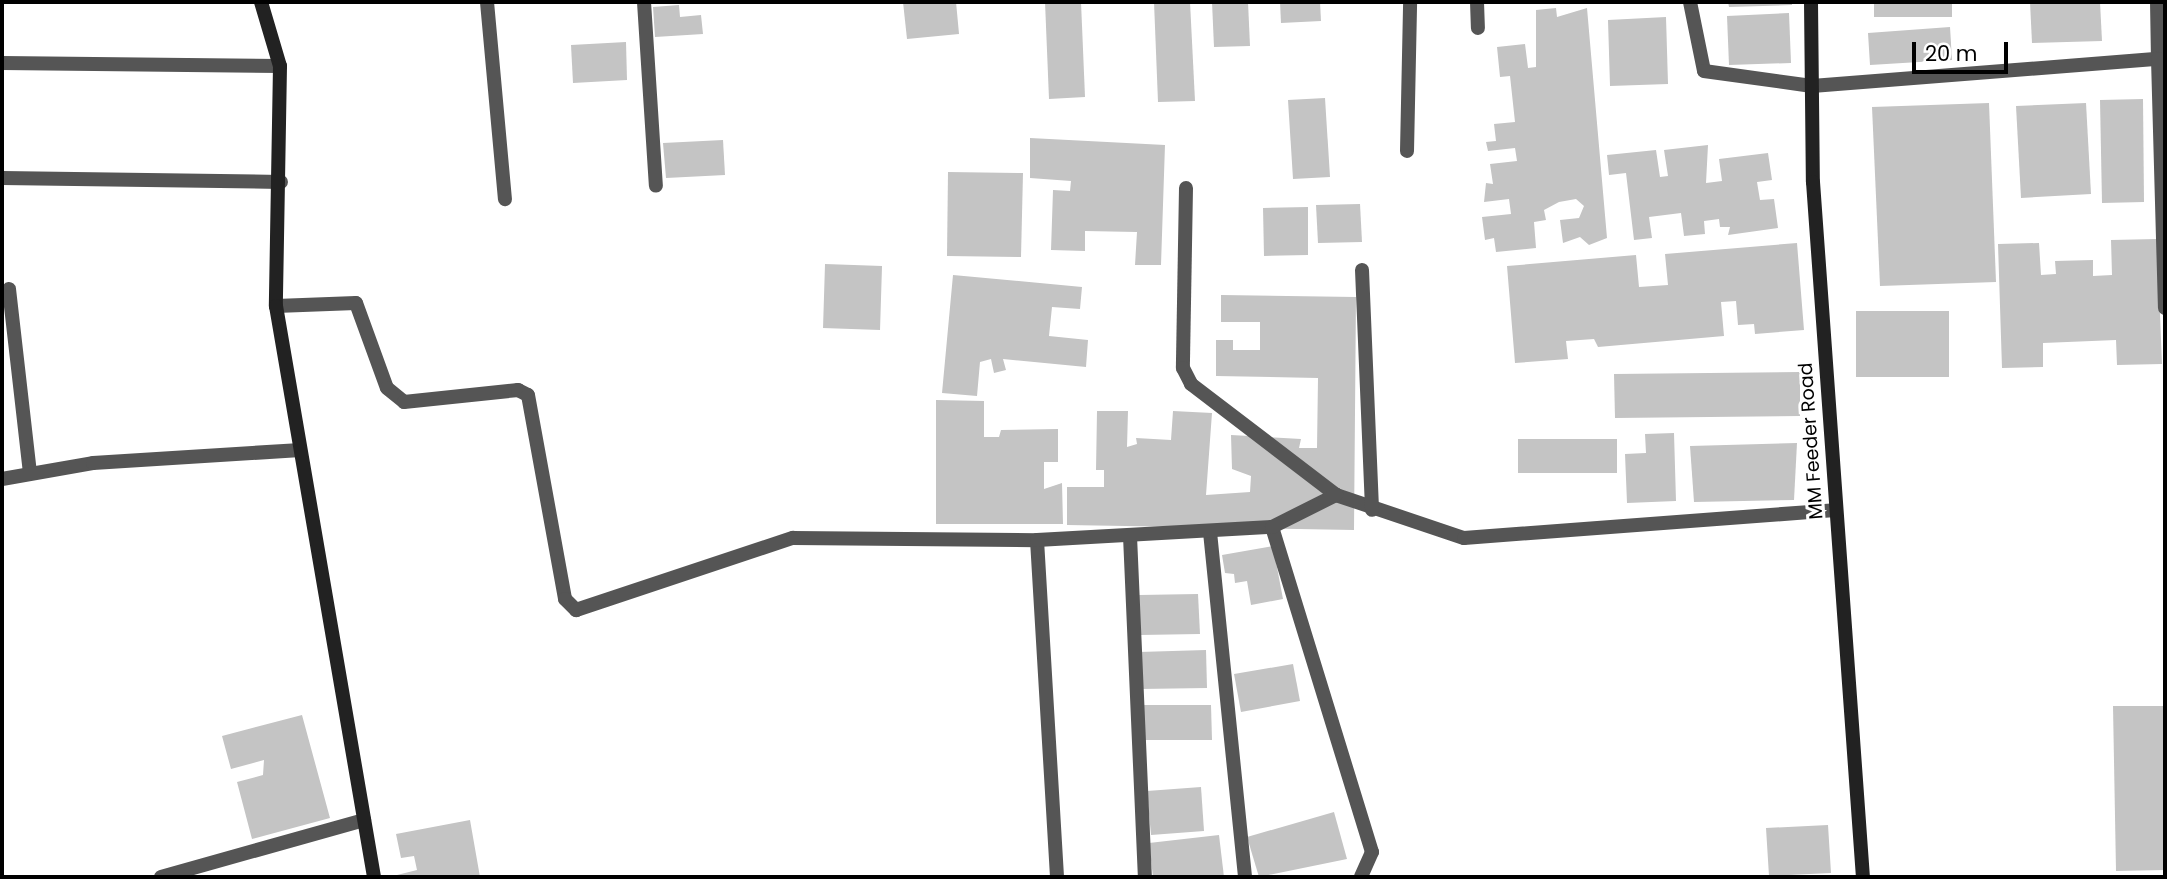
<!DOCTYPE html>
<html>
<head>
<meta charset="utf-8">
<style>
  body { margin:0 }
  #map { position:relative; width:2167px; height:879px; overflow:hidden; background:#fff; font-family:Poppins,sans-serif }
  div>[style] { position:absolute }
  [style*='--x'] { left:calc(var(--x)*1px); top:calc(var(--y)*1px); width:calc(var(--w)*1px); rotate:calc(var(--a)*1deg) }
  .building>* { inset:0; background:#c4c4c4 }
  .lane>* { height:14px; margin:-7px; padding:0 7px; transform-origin:7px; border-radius:7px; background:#555 }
  .street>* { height:14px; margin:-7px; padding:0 7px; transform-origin:7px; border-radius:7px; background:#555 }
  .secondary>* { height:14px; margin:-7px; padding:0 7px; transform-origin:7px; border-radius:7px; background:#222 }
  span { translate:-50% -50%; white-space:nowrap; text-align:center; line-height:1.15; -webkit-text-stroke:6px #fff; paint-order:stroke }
  .street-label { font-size:19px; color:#000 }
  .frame { position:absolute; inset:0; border:4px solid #000; pointer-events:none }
  .scale { position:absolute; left:1912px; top:42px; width:96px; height:32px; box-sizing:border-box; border:4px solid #000; border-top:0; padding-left:9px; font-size:21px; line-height:24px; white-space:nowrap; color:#000; -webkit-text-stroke:5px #fff; paint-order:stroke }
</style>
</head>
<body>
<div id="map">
  <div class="building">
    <i style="clip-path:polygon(903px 2px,956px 2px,959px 34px,907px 39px)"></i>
    <i style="clip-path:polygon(1045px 2px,1081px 2px,1085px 97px,1049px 99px)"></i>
    <i style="clip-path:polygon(1154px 2px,1190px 2px,1195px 101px,1158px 102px)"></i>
    <i style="clip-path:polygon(1212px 2px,1248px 2px,1250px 46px,1214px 47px)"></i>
    <i style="clip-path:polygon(1280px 2px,1320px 2px,1321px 21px,1281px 23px)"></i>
    <i style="clip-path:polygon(1728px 2px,1792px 2px,1792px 5px,1729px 7px)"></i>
    <i style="clip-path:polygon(1874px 2px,1952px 2px,1952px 17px,1874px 17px)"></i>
    <i style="clip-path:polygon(2030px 2px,2100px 2px,2102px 41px,2032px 43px)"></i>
    <i style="clip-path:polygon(679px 5px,680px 17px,701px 15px,703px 34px,655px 37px,653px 7px)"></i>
    <i style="clip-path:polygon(1556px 8px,1557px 17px,1587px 8px,1607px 238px,1589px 245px,1580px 237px,1563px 243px,1560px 220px,1579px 218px,1584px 206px,1576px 199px,1559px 202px,1544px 210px,1546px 220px,1534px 222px,1536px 248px,1496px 252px,1494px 238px,1485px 240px,1482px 217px,1511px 214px,1509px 199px,1484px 202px,1486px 183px,1493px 184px,1490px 164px,1517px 161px,1515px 148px,1488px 151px,1486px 142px,1496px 141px,1494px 124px,1515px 122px,1510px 76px,1500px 77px,1497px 47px,1525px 44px,1528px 68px,1536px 67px,1536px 10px)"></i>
    <i style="clip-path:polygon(1789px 13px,1791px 63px,1729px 65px,1727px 16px)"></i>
    <i style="clip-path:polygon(1666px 17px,1668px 84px,1610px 86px,1608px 20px)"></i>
    <i style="clip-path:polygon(1950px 27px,1952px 60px,1870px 65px,1868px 33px)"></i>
    <i style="clip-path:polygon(626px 42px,627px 80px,573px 83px,571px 45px)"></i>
    <i style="clip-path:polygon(1325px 98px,1330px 177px,1293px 179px,1288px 100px)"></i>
    <i style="clip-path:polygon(2143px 99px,2144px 202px,2102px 203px,2100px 100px)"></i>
    <i style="clip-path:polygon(1989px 103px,1996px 282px,1880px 286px,1872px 107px)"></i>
    <i style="clip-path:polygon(2086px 103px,2091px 194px,2021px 198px,2016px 106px)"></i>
    <i style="clip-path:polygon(1030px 138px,1165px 145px,1161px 265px,1135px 265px,1137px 232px,1085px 231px,1085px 251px,1051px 250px,1053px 190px,1070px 191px,1071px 181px,1030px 178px)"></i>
    <i style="clip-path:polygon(723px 140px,725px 175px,666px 178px,663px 143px)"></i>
    <i style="clip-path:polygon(1708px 145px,1706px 183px,1722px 181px,1719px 159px,1768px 153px,1772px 180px,1757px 182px,1760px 200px,1774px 199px,1778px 228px,1728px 235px,1730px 227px,1720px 227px,1719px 219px,1704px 221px,1705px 234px,1684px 236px,1681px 213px,1649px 217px,1652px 238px,1634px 240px,1626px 173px,1609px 175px,1607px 155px,1656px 150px,1660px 177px,1668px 176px,1664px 150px)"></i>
    <i style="clip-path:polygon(948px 172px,1023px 173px,1021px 257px,947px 256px)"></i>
    <i style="clip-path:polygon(1360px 204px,1362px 242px,1318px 243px,1316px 205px)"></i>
    <i style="clip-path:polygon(1308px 207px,1308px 255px,1264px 256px,1263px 208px)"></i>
    <i style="clip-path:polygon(2157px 239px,2162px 364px,2117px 365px,2116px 340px,2043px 343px,2043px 367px,2002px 368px,1998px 244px,2039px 243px,2041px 275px,2056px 274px,2055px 261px,2093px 260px,2093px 276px,2112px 275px,2111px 240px)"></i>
    <i style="clip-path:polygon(1797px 243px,1804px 330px,1755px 334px,1754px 324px,1738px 325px,1736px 301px,1721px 302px,1724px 336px,1598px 347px,1594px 339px,1566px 341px,1568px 359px,1515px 363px,1507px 266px,1636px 255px,1639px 287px,1668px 285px,1665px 254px)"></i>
    <i style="clip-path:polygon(825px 264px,882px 266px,880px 330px,823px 328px)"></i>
    <i style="clip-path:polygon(953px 275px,1082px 287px,1080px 309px,1052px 307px,1049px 336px,1088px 340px,1086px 367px,1003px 359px,1006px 370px,994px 373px,991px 359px,980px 362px,977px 396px,942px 393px)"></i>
    <i style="clip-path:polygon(1221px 295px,1356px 297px,1354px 530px,1067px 525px,1067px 487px,1104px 487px,1104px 470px,1096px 470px,1097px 411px,1128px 411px,1127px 447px,1137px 444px,1136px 438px,1171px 440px,1173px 411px,1212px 413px,1206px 495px,1250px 492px,1251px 476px,1232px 469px,1231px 435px,1301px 439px,1299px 448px,1317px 448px,1318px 378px,1216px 376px,1216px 340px,1233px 340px,1233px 350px,1260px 350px,1260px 322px,1221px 322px)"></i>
    <i style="clip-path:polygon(1856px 311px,1949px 311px,1949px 377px,1856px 377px)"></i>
    <i style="clip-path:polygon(1800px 372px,1800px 416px,1615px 418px,1614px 374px)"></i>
    <i style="clip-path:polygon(936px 400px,984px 401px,984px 437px,999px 437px,1001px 430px,1058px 429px,1058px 462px,1044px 462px,1044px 489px,1062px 483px,1063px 524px,936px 524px)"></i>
    <i style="clip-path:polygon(1674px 433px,1676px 501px,1627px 503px,1625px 454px,1646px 453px,1645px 434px)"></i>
    <i style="clip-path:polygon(1518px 439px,1617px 439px,1617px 473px,1518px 473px)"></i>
    <i style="clip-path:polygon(1797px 443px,1794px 500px,1694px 502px,1690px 446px)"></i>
    <i style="clip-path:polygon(1273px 546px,1283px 599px,1251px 605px,1247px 581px,1235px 583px,1234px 574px,1225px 573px,1222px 555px)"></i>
    <i style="clip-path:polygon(1198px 594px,1200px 634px,1140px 635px,1139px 595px)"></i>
    <i style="clip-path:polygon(1206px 650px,1207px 688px,1140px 689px,1139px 652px)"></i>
    <i style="clip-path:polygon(1293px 664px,1300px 701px,1241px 712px,1234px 674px)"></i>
    <i style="clip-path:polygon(1144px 705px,1211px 705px,1212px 740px,1144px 740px)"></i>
    <i style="clip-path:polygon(2113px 706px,2165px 706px,2165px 870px,2116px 871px)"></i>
    <i style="clip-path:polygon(302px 715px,330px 818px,252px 839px,237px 782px,263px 775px,264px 760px,231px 769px,222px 736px)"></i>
    <i style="clip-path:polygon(1201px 787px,1204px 831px,1151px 835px,1147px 791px)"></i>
    <i style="clip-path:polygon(1334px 812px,1347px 859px,1259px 877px,1247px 837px)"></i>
    <i style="clip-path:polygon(470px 820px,480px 877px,389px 877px,417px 870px,414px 856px,401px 858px,396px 834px)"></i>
    <i style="clip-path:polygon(1828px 825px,1831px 873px,1769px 876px,1766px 828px)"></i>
    <i style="clip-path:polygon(1219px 835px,1224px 877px,1153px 877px,1149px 843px)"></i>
  </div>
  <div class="lane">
    <i style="--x:2157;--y:2;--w:57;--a:89"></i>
    <i style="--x:1812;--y:86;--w:347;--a:-4.5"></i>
    <i style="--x:2158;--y:59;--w:249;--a:88.4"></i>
    <i style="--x:276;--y:306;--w:80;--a:-2.1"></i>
    <i style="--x:356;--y:303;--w:90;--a:70"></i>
    <i style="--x:387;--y:388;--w:22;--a:39"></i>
    <i style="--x:404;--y:402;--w:115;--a:-6"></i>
    <i style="--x:518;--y:390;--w:11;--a:27"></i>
    <i style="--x:528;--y:395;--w:207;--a:79.7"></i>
    <i style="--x:565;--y:599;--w:16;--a:45"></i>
    <i style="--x:576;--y:610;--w:229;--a:-18.4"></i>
    <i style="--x:793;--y:538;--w:244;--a:0.5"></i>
    <i style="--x:1037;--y:540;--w:338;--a:86.6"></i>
  </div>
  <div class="street">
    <i style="--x:487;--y:2;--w:198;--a:84.8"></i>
    <i style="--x:644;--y:2;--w:184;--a:86.3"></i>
    <i style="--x:1477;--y:2;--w:26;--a:88"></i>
    <i style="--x:1690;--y:2;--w:70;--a:78.5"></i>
    <i style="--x:1704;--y:71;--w:109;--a:7.9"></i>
    <i style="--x:2;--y:63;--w:278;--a:0.6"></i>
    <i style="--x:1407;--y:151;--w:149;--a:-88.8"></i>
    <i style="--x:2;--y:178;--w:279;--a:0.8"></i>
    <i style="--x:1186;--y:188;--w:180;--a:91"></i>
    <i style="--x:1183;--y:368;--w:18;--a:63"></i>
    <i style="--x:1191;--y:384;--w:183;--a:37.4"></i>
    <i style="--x:1336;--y:495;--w:135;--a:18.6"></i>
    <i style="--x:1464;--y:538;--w:372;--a:-4.3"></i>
    <i style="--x:1362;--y:270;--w:240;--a:87.6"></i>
    <i style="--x:9;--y:289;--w:184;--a:83.5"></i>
    <i style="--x:2;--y:479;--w:92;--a:-10"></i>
    <i style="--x:93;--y:463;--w:204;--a:-3.6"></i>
    <i style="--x:1272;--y:527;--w:340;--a:72.9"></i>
    <i style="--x:1372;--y:852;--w:27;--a:114"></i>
    <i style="--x:1210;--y:532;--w:347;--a:84.2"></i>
    <i style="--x:1130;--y:536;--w:341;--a:87.5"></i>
    <i style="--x:1037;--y:540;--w:235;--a:-3.2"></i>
    <i style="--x:1272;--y:527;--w:72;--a:-26.6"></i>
    <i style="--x:161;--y:877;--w:211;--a:-15.7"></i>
  </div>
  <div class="secondary">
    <i style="--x:261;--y:2;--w:67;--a:73.5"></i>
    <i style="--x:280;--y:66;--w:240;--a:91"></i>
    <i style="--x:276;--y:306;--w:579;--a:80.26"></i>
    <i style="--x:1811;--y:2;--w:180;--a:89.4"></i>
    <i style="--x:1813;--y:182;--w:697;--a:85.89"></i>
  </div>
  <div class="street-label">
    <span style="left:1811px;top:441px;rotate:-94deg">MM Feeder Road</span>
  </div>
  <div class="frame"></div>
  <div class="scale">20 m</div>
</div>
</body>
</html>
